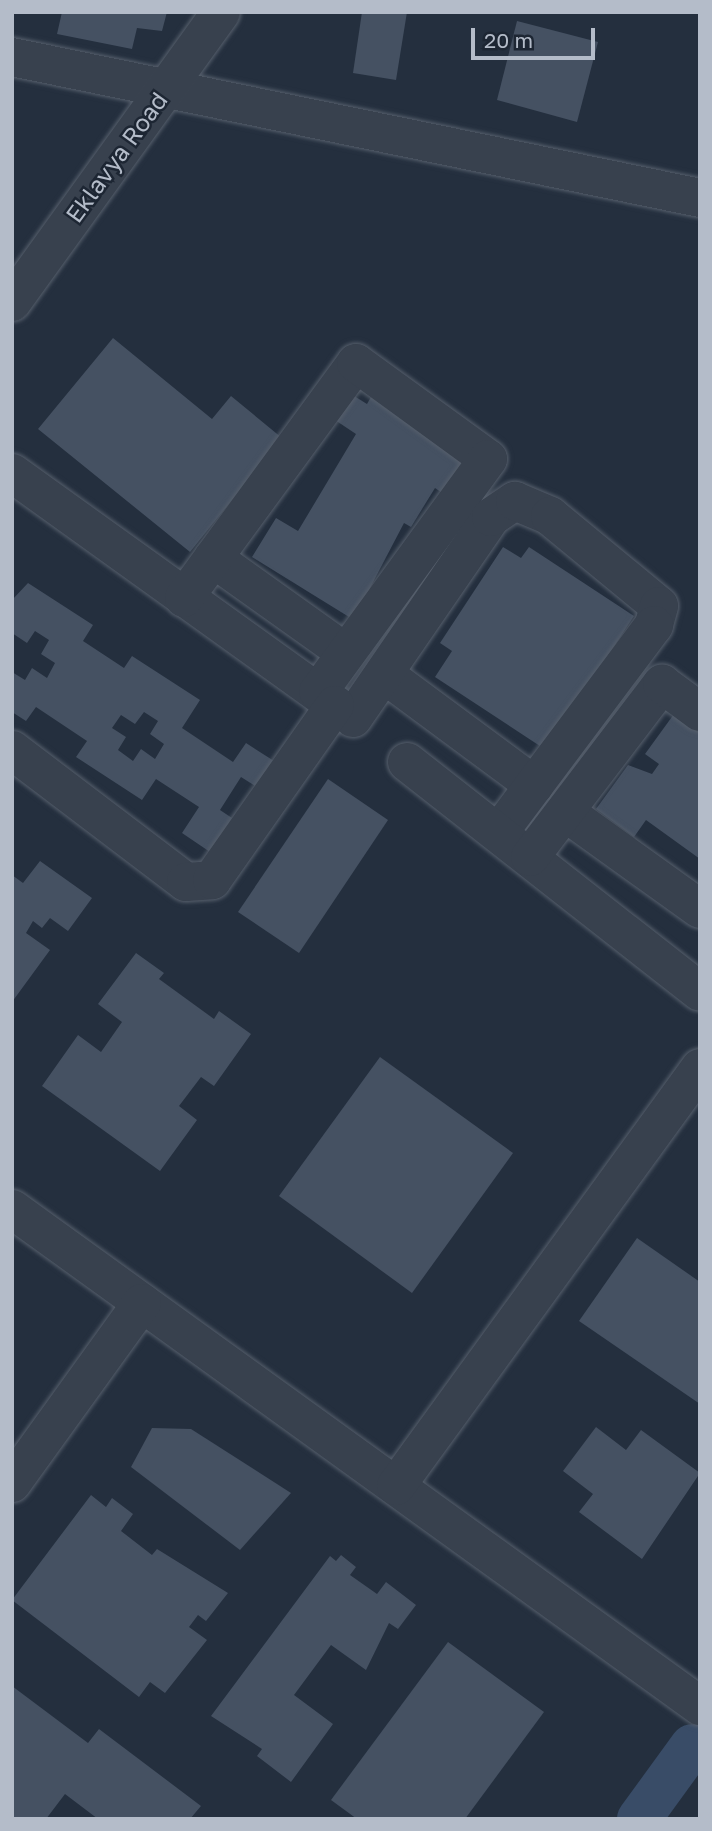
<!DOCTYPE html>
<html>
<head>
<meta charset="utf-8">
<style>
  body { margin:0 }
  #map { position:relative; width:712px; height:1831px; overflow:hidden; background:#242f3e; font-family:"Golos Text",sans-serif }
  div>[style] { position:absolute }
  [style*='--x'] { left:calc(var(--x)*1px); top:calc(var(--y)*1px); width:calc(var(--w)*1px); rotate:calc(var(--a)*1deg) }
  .stream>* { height:12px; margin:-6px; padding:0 6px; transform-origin:6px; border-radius:6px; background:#394c67 }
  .canal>* { height:44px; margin:-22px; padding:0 22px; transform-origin:22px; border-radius:22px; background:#394c67 }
  .building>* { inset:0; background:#455162 }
  .roads { filter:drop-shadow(0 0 2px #565f6c) drop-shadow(0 0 2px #565f6c) }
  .minor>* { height:38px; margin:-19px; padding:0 19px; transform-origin:19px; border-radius:19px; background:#38414e }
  span { translate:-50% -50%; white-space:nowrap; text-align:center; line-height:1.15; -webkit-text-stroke:5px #1d2633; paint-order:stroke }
  .street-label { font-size:24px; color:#b4bcc9 }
  .frame { position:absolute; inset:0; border:14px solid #b4bcc9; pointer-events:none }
  .scale { position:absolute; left:471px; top:28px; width:124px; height:32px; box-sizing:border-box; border:4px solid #b4bcc9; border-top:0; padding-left:9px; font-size:21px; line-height:24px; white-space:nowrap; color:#b4bcc9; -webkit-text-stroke:5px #1d2633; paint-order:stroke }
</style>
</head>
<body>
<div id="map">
  <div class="stream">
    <i style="--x:692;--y:1746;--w:13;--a:-51"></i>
  </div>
  <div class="canal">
    <i style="--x:639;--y:1819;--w:90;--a:-54"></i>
  </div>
  <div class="building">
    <i style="clip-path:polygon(62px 12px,167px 12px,162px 31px,137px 28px,132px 49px,57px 34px)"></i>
    <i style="clip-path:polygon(362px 12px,407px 12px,396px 80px,353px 73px)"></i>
    <i style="clip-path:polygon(517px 21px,598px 42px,577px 122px,497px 100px)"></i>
    <i style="clip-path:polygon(113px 338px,212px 419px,231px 396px,282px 438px,190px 552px,38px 429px)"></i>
    <i style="clip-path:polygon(375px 390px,469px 464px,448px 497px,435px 488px,411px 527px,404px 523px,370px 588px,362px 625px,252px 557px,276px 518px,298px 531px,356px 434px,335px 420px,351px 394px,367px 404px)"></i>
    <i style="clip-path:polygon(503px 547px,521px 558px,529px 547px,634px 616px,546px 750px,435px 677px,452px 651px,440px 643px)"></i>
    <i style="clip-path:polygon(evenodd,28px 583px,93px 625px,83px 641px,124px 668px,132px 656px,200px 700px,182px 728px,233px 762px,246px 743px,274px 761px,257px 787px,241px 777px,220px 810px,232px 818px,210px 852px,182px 833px,199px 807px,156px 779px,142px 800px,76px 757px,87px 741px,36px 707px,26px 721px,12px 712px,12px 672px,25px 680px,32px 668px,47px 678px,55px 663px,41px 654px,49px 640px,35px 631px,27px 643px,12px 633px,12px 600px,28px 583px,144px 712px,158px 721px,150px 734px,164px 744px,155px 759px,141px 749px,133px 761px,118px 750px,126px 737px,112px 728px,121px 715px,135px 724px,144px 712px)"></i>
    <i style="clip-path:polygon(674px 714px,700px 733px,700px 859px,646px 820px,634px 837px,596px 809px,628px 765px,652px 774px,659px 764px,645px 754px)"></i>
    <i style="clip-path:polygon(328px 779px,388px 820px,299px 953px,238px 912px)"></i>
    <i style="clip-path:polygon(40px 861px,92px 898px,68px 931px,50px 918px,42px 928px,33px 921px,26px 933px,50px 950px,12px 1002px,12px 875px,23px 883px)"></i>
    <i style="clip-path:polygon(136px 953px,164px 973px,159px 979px,214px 1019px,219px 1011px,251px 1034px,214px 1086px,201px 1077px,179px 1106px,197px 1120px,160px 1171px,42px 1086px,78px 1035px,101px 1052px,122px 1022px,98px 1004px)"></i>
    <i style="clip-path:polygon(380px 1057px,513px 1153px,412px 1293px,279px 1196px)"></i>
    <i style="clip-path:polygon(637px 1238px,700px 1282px,700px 1404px,579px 1321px)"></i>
    <i style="clip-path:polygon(596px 1427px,626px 1450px,641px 1430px,700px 1473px,642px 1559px,579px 1512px,593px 1494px,563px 1471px)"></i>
    <i style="clip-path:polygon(152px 1428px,191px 1429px,291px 1493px,240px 1550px,131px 1467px)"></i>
    <i style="clip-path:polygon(91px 1495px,106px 1507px,112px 1498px,133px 1514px,121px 1531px,152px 1555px,157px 1549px,228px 1593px,206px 1621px,198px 1615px,189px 1627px,207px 1640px,165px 1693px,150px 1682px,139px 1697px,12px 1600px)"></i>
    <i style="clip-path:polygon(341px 1555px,356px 1567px,350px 1575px,377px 1594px,386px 1582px,416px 1605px,398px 1629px,389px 1623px,366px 1670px,331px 1645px,294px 1695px,333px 1724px,291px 1782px,257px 1756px,262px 1749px,211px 1716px,330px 1556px,336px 1561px)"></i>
    <i style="clip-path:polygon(448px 1642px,544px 1712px,465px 1819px,357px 1819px,331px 1800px)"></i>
    <i style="clip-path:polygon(12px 1686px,88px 1743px,99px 1729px,201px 1806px,190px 1819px,98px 1819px,65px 1794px,46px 1819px,12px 1819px)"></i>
  </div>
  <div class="roads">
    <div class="minor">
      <i style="--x:12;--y:57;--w:702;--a:11.58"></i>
      <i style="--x:12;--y:302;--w:357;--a:-54.2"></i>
      <i style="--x:12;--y:473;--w:401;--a:35.7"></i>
      <i style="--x:213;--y:558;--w:163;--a:35.5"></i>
      <i style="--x:184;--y:598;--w:291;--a:-53.8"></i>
      <i style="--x:356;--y:363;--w:163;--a:36"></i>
      <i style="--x:488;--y:459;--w:288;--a:126.1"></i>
      <i style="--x:384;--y:674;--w:187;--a:36.5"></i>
      <i style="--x:353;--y:718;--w:244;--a:-55.5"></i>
      <i style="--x:491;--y:517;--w:29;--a:-34"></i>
      <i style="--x:515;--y:501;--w:38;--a:23"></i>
      <i style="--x:550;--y:516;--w:141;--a:39.5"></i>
      <i style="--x:659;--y:606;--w:20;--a:105"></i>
      <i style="--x:654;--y:625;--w:259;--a:126.8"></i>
      <i style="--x:12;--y:750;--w:218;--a:37.2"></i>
      <i style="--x:186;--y:882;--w:26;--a:-4"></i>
      <i style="--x:212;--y:880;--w:214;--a:-54.9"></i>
      <i style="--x:407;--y:762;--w:372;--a:38.1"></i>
      <i style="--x:565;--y:812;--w:166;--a:35.7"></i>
      <i style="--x:530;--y:857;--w:218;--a:-52.7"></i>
      <i style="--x:662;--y:684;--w:47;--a:36.4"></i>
      <i style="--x:12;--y:1209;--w:849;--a:35.84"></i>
      <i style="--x:12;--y:1483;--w:222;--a:-54.2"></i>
      <i style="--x:396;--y:1486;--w:517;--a:-53.97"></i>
    </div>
  </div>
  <div class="street-label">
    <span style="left:116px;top:157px;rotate:-54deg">Eklavya Road</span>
  </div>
  <div class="frame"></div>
  <div class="scale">20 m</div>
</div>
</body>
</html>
